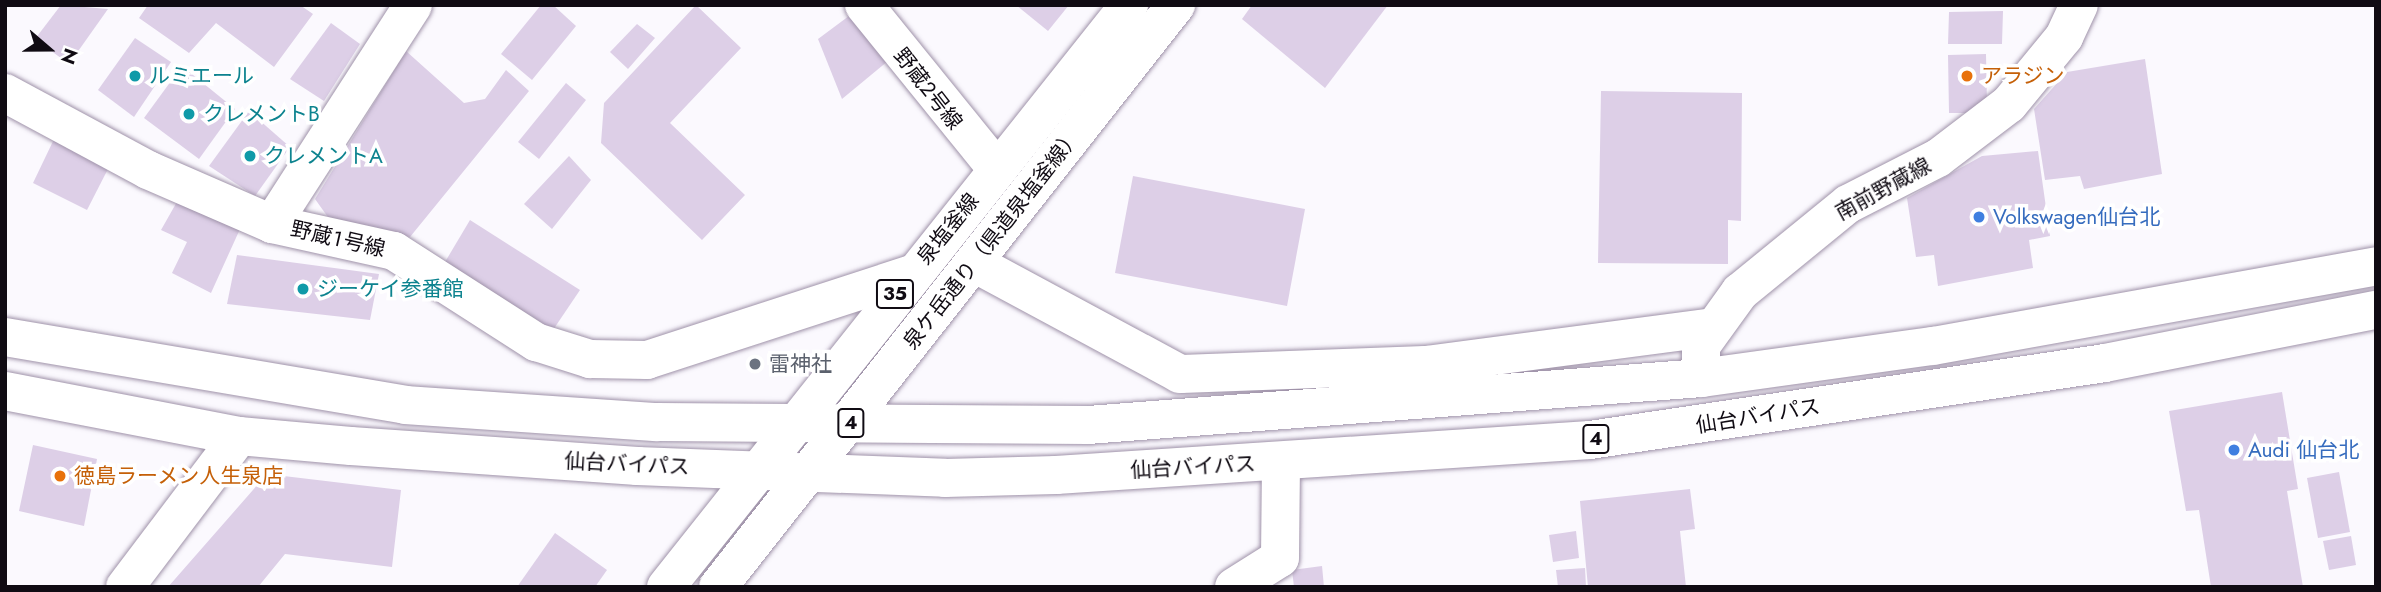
<!DOCTYPE html>
<html>
<head>
<meta charset="utf-8">
<style>
  body { margin:0 }
  #map { position:relative; width:2381px; height:592px; overflow:hidden; background:#fbf9fe; font-family:Jost,"Noto Sans JP",sans-serif }
  div>[style] { position:absolute }
  [style*='--x'] { left:calc(var(--x)*1px); top:calc(var(--y)*1px); width:calc(var(--w)*1px); rotate:calc(var(--a)*1deg) }
  .building>* { inset:0; background:#ddcfe7 }
  .roads { filter:drop-shadow(0 0 2px #9f92a9) drop-shadow(0 0 2px #9f92a9) }
  .minor>* { height:38px; margin:-19px; padding:0 19px; transform-origin:19px; border-radius:19px; background:#fff }
  .major>* { height:38px; margin:-19px; padding:0 19px; transform-origin:19px; border-radius:19px; background:#fff }
  .highway>* { height:38px; margin:-19px; padding:0 19px; transform-origin:19px; border-radius:19px; background:#fff }
  .dots>* { width:19px; height:19px; translate:-50% -50%; box-sizing:border-box; border:4px solid #fff; border-radius:50% }
  span { translate:-50% -50%; white-space:nowrap; text-align:center; line-height:1.15; -webkit-text-stroke:7px #fff; paint-order:stroke }
  .shield-label span { padding:2px 5px; background:#fff; border:2px solid; border-radius:5px; -webkit-text-stroke-width:0 }
  .shield-label { font-size:19px; color:#100b13; font-weight:700 }
  .culture-label { font-size:21px; color:#0d838f }
  .left { translate:0 -50%; text-align:left }
  .food-label { font-size:21px; color:#c56008 }
  .street-label { font-size:21px; color:#100b13 }
  .shop-label { font-size:21px; color:#366cbe }
  .worship-label { font-size:21px; color:#5b616d }
  .frame { position:absolute; inset:0; border:7px solid #100b13; pointer-events:none }
  .north { position:absolute; left:14px; top:14px; width:70px; height:70px; -webkit-text-stroke:5px #fff; paint-order:stroke; rotate:110deg; font-size:19px; font-weight:700; line-height:28px; text-align:center; color:#100b13 }
  .north::after { content:''; display:block; margin:auto; width:24px; height:32px; background:#100b13; clip-path:polygon(50% 0,100% 100%,50% 72%,0 100%) }
</style>
</head>
<body>
<div id="map">
  <div class="building">
    <i style="clip-path:polygon(61px 5px,108px 9px,69px 64px,35px 39px)"></i>
    <i style="clip-path:polygon(148px 5px,300px 5px,313px 14px,274px 67px,216px 23px,189px 53px,139px 18px)"></i>
    <i style="clip-path:polygon(541px 5px,553px 5px,576px 26px,532px 80px,501px 54px)"></i>
    <i style="clip-path:polygon(696px 5px,741px 48px,670px 123px,745px 195px,702px 240px,601px 143px,604px 103px)"></i>
    <i style="clip-path:polygon(1016px 5px,1069px 5px,1048px 31px)"></i>
    <i style="clip-path:polygon(1252px 5px,1388px 5px,1325px 88px,1242px 19px)"></i>
    <i style="clip-path:polygon(857px 10px,894px 56px,842px 99px,818px 39px)"></i>
    <i style="clip-path:polygon(2003px 11px,2002px 44px,1948px 44px,1949px 12px)"></i>
    <i style="clip-path:polygon(331px 23px,360px 44px,324px 101px,290px 79px)"></i>
    <i style="clip-path:polygon(637px 24px,655px 38px,628px 69px,610px 52px)"></i>
    <i style="clip-path:polygon(135px 38px,171px 62px,134px 117px,98px 90px)"></i>
    <i style="clip-path:polygon(406px 51px,464px 103px,485px 99px,506px 70px,529px 91px,410px 237px,330px 220px,315px 199px)"></i>
    <i style="clip-path:polygon(1986px 54px,1987px 104px,1976px 104px,1976px 113px,1949px 113px,1948px 55px)"></i>
    <i style="clip-path:polygon(2145px 59px,2162px 174px,2084px 189px,2080px 176px,2045px 180px,2034px 109px,2067px 72px)"></i>
    <i style="clip-path:polygon(182px 66px,235px 109px,199px 159px,144px 118px)"></i>
    <i style="clip-path:polygon(566px 83px,586px 100px,539px 159px,518px 142px)"></i>
    <i style="clip-path:polygon(1601px 91px,1742px 93px,1741px 221px,1728px 220px,1728px 264px,1598px 263px)"></i>
    <i style="clip-path:polygon(249px 111px,290px 147px,255px 196px,209px 166px)"></i>
    <i style="clip-path:polygon(56px 135px,110px 165px,87px 210px,33px 183px)"></i>
    <i style="clip-path:polygon(2038px 151px,2050px 236px,2029px 240px,2033px 268px,1938px 286px,1934px 255px,1916px 257px,1907px 198px,1982px 156px)"></i>
    <i style="clip-path:polygon(569px 156px,591px 180px,552px 229px,524px 204px)"></i>
    <i style="clip-path:polygon(1133px 176px,1305px 209px,1287px 306px,1115px 273px)"></i>
    <i style="clip-path:polygon(178px 200px,240px 229px,211px 293px,172px 273px,187px 242px,161px 230px)"></i>
    <i style="clip-path:polygon(470px 220px,580px 290px,553px 330px,445px 262px)"></i>
    <i style="clip-path:polygon(237px 255px,379px 274px,370px 320px,227px 304px)"></i>
    <i style="clip-path:polygon(2282px 392px,2298px 489px,2287px 491px,2303px 587px,2211px 587px,2199px 510px,2186px 511px,2169px 411px)"></i>
    <i style="clip-path:polygon(33px 445px,97px 459px,84px 526px,19px 511px)"></i>
    <i style="clip-path:polygon(2339px 472px,2350px 532px,2318px 538px,2307px 478px)"></i>
    <i style="clip-path:polygon(267px 474px,401px 490px,392px 567px,285px 554px,258px 587px,168px 587px)"></i>
    <i style="clip-path:polygon(1690px 489px,1695px 529px,1680px 531px,1686px 587px,1588px 587px,1580px 501px)"></i>
    <i style="clip-path:polygon(1576px 531px,1579px 558px,1553px 562px,1549px 535px)"></i>
    <i style="clip-path:polygon(555px 533px,607px 570px,595px 587px,517px 587px)"></i>
    <i style="clip-path:polygon(2351px 536px,2356px 565px,2329px 570px,2323px 541px)"></i>
    <i style="clip-path:polygon(1322px 566px,1324px 587px,1294px 587px,1292px 570px)"></i>
    <i style="clip-path:polygon(1585px 568px,1586px 587px,1558px 587px,1556px 570px)"></i>
  </div>
  <div class="roads">
    <div class="minor">
      <i style="--x:864;--y:5;--w:211;--a:51"></i>
      <i style="--x:5;--y:93;--w:162;--a:28.3"></i>
      <i style="--x:148;--y:170;--w:135;--a:23.5"></i>
      <i style="--x:272;--y:224;--w:125;--a:12.5"></i>
      <i style="--x:394;--y:251;--w:169;--a:32.7"></i>
      <i style="--x:536;--y:342;--w:57;--a:17.5"></i>
      <i style="--x:590;--y:359;--w:57;--a:1"></i>
      <i style="--x:647;--y:360;--w:278;--a:-18"></i>
      <i style="--x:272;--y:224;--w:260;--a:-57.2"></i>
      <i style="--x:974;--y:263;--w:234;--a:28.3"></i>
      <i style="--x:1180;--y:374;--w:246;--a:-2.1"></i>
      <i style="--x:1426;--y:365;--w:290;--a:-7.5"></i>
      <i style="--x:1701;--y:378;--w:32;--a:-90"></i>
      <i style="--x:1701;--y:346;--w:67;--a:-54.2"></i>
      <i style="--x:1740;--y:292;--w:139;--a:-39.2"></i>
      <i style="--x:1848;--y:204;--w:101;--a:-27.1"></i>
      <i style="--x:1938;--y:158;--w:89;--a:-37.3"></i>
      <i style="--x:2009;--y:104;--w:87;--a:-50.6"></i>
      <i style="--x:2064;--y:37;--w:35;--a:-65"></i>
      <i style="--x:125;--y:587;--w:189;--a:-52.9"></i>
      <i style="--x:1234;--y:587;--w:54;--a:-32.2"></i>
      <i style="--x:1280;--y:558;--w:96;--a:-89.4"></i>
    </div>
    <div class="major">
      <i style="--x:666;--y:587;--w:744;--a:-51.5"></i>
      <i style="--x:718;--y:587;--w:741;--a:-51.8"></i>
    </div>
    <div class="highway">
      <i style="--x:5;--y:337;--w:406;--a:9.6"></i>
      <i style="--x:405;--y:405;--w:253;--a:3.9"></i>
      <i style="--x:657;--y:422;--w:431;--a:0.4"></i>
      <i style="--x:1088;--y:425;--w:615;--a:-4.38"></i>
      <i style="--x:1701;--y:378;--w:234;--a:-7.9"></i>
      <i style="--x:1933;--y:346;--w:450;--a:-10.2"></i>
      <i style="--x:5;--y:391;--w:238;--a:10.9"></i>
      <i style="--x:239;--y:436;--w:112;--a:5.1"></i>
      <i style="--x:351;--y:446;--w:287;--a:4"></i>
      <i style="--x:637;--y:466;--w:308;--a:2.2"></i>
      <i style="--x:945;--y:478;--w:111;--a:-1.5"></i>
      <i style="--x:1056;--y:475;--w:535;--a:-3.75"></i>
      <i style="--x:1590;--y:440;--w:521;--a:-8.5"></i>
      <i style="--x:2105;--y:363;--w:276;--a:-11.1"></i>
    </div>
  </div>
  <div class="dots">
    <i style="left:135px;top:76px;background:#0f9aa8"></i>
    <i style="left:1967px;top:76px;background:#e8710a"></i>
    <i style="left:189px;top:114px;background:#0f9aa8"></i>
    <i style="left:250px;top:156px;background:#0f9aa8"></i>
    <i style="left:1979px;top:217px;background:#3f7fe0"></i>
    <i style="left:303px;top:289px;background:#0f9aa8"></i>
    <i style="left:755px;top:364px;background:#6b7280"></i>
    <i style="left:2234px;top:450px;background:#3f7fe0"></i>
    <i style="left:60px;top:476px;background:#e8710a"></i>
  </div>
  <div class="shield-label">
    <span style="left:895px;top:294px">35</span>
    <span style="left:851px;top:423px">4</span>
    <span style="left:1596px;top:439px">4</span>
  </div>
  <div class="culture-label">
    <span class="left" style="left:149px;top:76px">ルミエール</span>
    <span class="left" style="left:203px;top:114px">クレメントB</span>
    <span class="left" style="left:264px;top:156px">クレメントA</span>
    <span class="left" style="left:317px;top:289px">ジーケイ参番館</span>
  </div>
  <div class="food-label">
    <span class="left" style="left:1981px;top:76px">アラジン</span>
    <span class="left" style="left:74px;top:476px">徳島ラーメン人生泉店</span>
  </div>
  <div class="street-label">
    <span style="left:928px;top:89px;rotate:52deg">野蔵２号線</span>
    <span style="left:1883px;top:189px;rotate:-29deg">南前野蔵線</span>
    <span style="left:948px;top:229px;rotate:-51deg">泉塩釜線</span>
    <span style="left:338px;top:239px;rotate:13deg">野蔵１号線</span>
    <span style="left:992px;top:239px;rotate:-52deg">泉ケ岳通り（県道泉塩釜線）</span>
    <span style="left:1758px;top:416px;rotate:-9deg">仙台バイパス</span>
    <span style="left:627px;top:464px;rotate:3deg">仙台バイパス</span>
    <span style="left:1193px;top:467px;rotate:-3deg">仙台バイパス</span>
  </div>
  <div class="shop-label">
    <span class="left" style="left:1993px;top:217px">Volkswagen仙台北</span>
    <span class="left" style="left:2248px;top:450px">Audi 仙台北</span>
  </div>
  <div class="worship-label">
    <span class="left" style="left:769px;top:364px">雷神社</span>
  </div>
  <div class="frame"></div>
  <div class="north">N</div>
</div>
</body>
</html>
